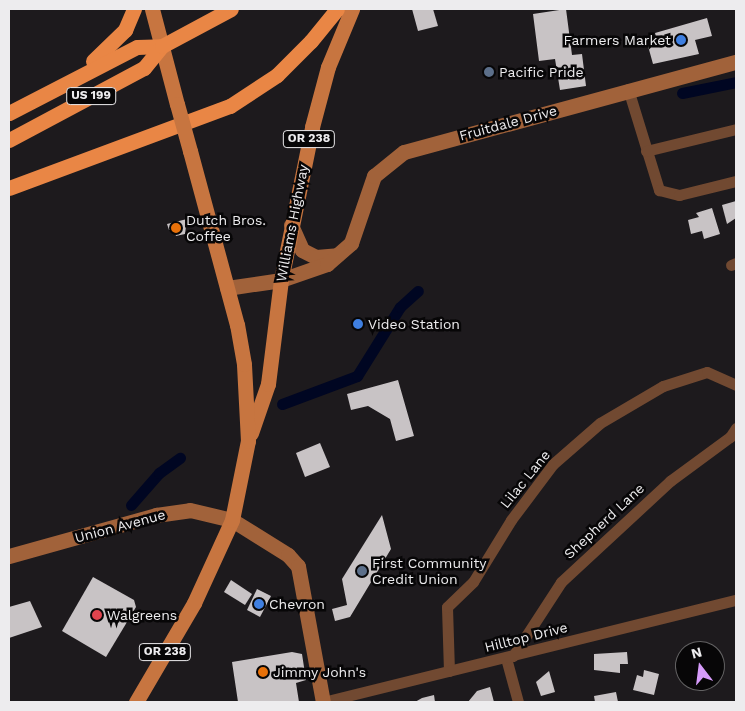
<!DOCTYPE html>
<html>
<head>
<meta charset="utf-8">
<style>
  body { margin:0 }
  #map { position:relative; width:745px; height:711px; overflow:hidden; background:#1d1a1d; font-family:"Work Sans",sans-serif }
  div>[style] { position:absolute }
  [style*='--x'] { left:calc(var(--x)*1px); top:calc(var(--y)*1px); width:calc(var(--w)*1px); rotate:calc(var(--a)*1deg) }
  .canal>* { height:11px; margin:-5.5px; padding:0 5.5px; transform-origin:5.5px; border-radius:5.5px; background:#000622 }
  .building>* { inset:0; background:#c8c3c5 }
  .street>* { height:11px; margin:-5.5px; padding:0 5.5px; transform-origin:5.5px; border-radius:5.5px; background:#714931 }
  .secondary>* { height:15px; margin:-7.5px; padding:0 7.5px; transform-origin:7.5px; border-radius:7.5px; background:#a1623a }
  .primary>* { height:15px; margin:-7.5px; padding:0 7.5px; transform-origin:7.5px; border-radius:7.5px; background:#c77540 }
  .highway>* { height:15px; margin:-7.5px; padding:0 7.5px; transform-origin:7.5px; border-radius:7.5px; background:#e98645 }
  .primary-bridge>* { height:15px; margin:-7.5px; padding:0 7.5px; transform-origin:7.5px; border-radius:7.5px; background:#c77540 }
  .dots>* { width:14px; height:14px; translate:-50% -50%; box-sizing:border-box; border:2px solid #070607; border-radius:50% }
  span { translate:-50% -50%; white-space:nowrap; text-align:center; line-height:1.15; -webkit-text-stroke:5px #070607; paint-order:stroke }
  .shield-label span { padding:1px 4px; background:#070607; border:1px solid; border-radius:4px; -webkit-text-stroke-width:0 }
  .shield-label { font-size:12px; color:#edecee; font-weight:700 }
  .poi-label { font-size:14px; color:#edecee }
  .right { translate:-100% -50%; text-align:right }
  .left { translate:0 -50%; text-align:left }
  .street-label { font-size:14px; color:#edecee }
  .frame { position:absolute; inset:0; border:10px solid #edecee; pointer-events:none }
  .north { position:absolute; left:675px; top:641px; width:50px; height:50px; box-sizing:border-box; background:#070607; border:1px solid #636263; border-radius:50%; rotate:345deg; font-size:14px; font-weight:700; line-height:20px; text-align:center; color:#edecee }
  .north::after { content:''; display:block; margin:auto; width:18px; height:22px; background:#d69bfa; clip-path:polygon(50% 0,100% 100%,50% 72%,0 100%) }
</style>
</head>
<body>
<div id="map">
  <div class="canal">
    <i style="--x:682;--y:93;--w:55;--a:-11.5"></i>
    <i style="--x:282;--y:404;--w:80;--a:-20.5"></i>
    <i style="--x:357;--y:376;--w:81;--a:-58.1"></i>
    <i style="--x:400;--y:307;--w:24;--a:-42"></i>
    <i style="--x:131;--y:505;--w:43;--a:-48.8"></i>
    <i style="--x:159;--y:473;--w:26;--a:-36"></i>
  </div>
  <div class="building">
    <i style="clip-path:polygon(412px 9px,433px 9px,438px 26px,418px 31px)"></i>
    <i style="clip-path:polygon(566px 9px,572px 55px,582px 54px,586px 86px,560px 90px,555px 59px,539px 61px,533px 14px)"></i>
    <i style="clip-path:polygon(707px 18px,712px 36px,695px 40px,699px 54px,653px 64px,648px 46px,658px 44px,655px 33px)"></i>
    <i style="clip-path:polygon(736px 201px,736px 218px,727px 224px,722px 205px)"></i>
    <i style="clip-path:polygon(712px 208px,720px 234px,704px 239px,702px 231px,691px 234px,688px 220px,699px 217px,696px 213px)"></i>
    <i style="clip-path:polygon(187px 219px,185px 234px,176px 236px,174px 229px,169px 230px,167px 224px)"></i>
    <i style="clip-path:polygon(398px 380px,414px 436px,396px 441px,390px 419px,368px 406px,351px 410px,347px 394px)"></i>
    <i style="clip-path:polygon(320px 443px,330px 467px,305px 477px,296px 453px)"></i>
    <i style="clip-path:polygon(382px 515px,391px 549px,350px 617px,335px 621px,332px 609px,347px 605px,342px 579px)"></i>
    <i style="clip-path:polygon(93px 577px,134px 600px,136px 607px,106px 657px,62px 631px)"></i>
    <i style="clip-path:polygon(231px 580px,252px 594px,245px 605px,224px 592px)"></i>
    <i style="clip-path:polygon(257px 589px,271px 596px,260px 617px,247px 610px)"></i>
    <i style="clip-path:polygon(30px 601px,42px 627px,9px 638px,9px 607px)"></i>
    <i style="clip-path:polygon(292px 652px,302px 654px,306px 680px,296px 683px,299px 702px,238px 702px,232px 662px)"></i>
    <i style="clip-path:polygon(627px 652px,628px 664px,620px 664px,620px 673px,594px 670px,594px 654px)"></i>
    <i style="clip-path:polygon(644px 670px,659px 674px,654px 695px,633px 690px,637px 675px,643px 677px)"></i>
    <i style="clip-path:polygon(549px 671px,555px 692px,541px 696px,536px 682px)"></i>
    <i style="clip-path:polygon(490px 687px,494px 702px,468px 702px,477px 691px)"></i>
    <i style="clip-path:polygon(616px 692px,618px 702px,595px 702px,594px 696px)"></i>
    <i style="clip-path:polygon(434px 695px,435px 702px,415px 702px,422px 698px)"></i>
  </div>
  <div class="street">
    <i style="--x:628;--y:89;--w:106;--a:72.9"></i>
    <i style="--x:659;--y:190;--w:21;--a:14"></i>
    <i style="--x:679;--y:195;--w:59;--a:-13.8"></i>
    <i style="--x:646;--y:151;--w:93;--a:-13.7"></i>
    <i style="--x:731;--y:265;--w:5;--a:-22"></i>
    <i style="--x:513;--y:656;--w:88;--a:-57"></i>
    <i style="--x:561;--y:582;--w:149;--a:-42.8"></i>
    <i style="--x:670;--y:481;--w:74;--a:-36.3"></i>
    <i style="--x:730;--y:437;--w:11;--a:-56"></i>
    <i style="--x:506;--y:658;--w:46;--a:74.7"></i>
    <i style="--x:449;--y:671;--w:64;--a:-91.8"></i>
    <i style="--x:447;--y:607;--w:36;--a:-44"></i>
    <i style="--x:473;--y:582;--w:73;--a:-58.5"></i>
    <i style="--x:511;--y:520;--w:70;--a:-53.1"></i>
    <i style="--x:553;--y:464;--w:62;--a:-41.1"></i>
    <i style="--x:600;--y:423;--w:73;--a:-30.4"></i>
    <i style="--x:663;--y:386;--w:46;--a:-17.7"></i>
    <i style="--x:707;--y:372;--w:32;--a:24"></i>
    <i style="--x:323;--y:702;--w:425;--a:-13.9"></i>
  </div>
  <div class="secondary">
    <i style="--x:291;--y:225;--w:27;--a:66"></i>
    <i style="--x:302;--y:250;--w:16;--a:27"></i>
    <i style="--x:316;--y:257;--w:21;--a:-5"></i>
    <i style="--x:227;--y:288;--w:55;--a:-8.4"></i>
    <i style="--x:281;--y:280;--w:49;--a:-19.2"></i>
    <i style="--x:327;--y:264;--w:32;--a:-41"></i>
    <i style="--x:351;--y:243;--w:71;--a:-71.1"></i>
    <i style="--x:374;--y:176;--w:38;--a:-39"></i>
    <i style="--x:404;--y:152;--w:344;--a:-15.2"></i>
    <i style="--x:9;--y:556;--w:153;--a:-15.6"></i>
    <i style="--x:156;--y:515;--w:34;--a:-8"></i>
    <i style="--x:190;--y:510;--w:43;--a:13.4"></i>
    <i style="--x:232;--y:520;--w:66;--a:32"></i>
    <i style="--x:288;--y:555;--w:15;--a:48"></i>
    <i style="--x:298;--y:566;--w:138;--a:79.6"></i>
  </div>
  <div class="primary">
    <i style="--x:152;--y:9;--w:98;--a:75.3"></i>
    <i style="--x:251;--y:433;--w:52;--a:-70.9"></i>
    <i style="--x:268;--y:384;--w:105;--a:-82.9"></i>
    <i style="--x:281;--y:280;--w:156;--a:-78.5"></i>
    <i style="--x:312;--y:127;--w:62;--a:-75.1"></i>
    <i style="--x:328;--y:67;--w:63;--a:-67.5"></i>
    <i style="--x:136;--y:702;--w:115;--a:-59.6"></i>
    <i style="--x:194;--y:603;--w:91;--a:-65.4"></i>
    <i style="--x:232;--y:520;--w:81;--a:-78.6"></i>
    <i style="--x:248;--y:441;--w:77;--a:-93"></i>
    <i style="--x:244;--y:364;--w:40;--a:-100"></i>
    <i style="--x:237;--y:325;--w:180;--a:-105.1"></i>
  </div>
  <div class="highway">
    <i style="--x:93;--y:61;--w:45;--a:-44.1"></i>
    <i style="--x:125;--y:30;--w:23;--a:-67"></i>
    <i style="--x:9;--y:113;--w:144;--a:-27.3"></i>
    <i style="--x:137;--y:47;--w:25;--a:-2"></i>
    <i style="--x:9;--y:140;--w:153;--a:-28.1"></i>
    <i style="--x:144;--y:68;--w:28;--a:-51"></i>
    <i style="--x:162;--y:46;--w:78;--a:-28.2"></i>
    <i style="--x:9;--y:188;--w:236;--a:-20.4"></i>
    <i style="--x:230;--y:106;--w:56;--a:-33.4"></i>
    <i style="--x:277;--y:75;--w:48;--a:-45"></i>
    <i style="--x:311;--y:41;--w:41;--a:-50.9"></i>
  </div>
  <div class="primary-bridge">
    <i style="--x:177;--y:104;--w:49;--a:74.5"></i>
  </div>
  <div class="dots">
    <i style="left:681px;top:40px;background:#3f7fe0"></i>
    <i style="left:489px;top:72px;background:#5c6f8a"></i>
    <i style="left:176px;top:228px;background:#e8710a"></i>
    <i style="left:358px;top:324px;background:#3f7fe0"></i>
    <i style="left:362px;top:571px;background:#5c6f8a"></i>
    <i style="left:259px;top:604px;background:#3f7fe0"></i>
    <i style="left:97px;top:615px;background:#e0444e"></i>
    <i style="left:263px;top:672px;background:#e8710a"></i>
  </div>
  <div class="shield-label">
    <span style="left:91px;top:96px">US 199</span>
    <span style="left:309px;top:139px">OR 238</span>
    <span style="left:165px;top:652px">OR 238</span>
  </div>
  <div class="poi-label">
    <span class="right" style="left:671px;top:40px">Farmers Market</span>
    <span class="left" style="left:499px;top:72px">Pacific Pride</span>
    <span class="left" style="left:186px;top:228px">Dutch Bros.<br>Coffee</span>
    <span class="left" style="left:368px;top:324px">Video Station</span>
    <span class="left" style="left:372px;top:571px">First Community<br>Credit Union</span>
    <span class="left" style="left:269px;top:604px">Chevron</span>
    <span class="left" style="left:107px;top:615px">Walgreens</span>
    <span class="left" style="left:273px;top:672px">Jimmy John's</span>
  </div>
  <div class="street-label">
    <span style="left:508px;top:123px;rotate:-15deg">Fruitdale Drive</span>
    <span style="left:292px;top:223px;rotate:-79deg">Williams Highway</span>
    <span style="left:525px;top:479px;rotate:-51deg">Lilac Lane</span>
    <span style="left:604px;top:521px;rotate:-43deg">Shepherd Lane</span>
    <span style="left:120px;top:526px;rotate:-15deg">Union Avenue</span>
    <span style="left:526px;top:637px;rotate:-14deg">Hilltop Drive</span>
  </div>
  <div class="frame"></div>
  <div class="north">N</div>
</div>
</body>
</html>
